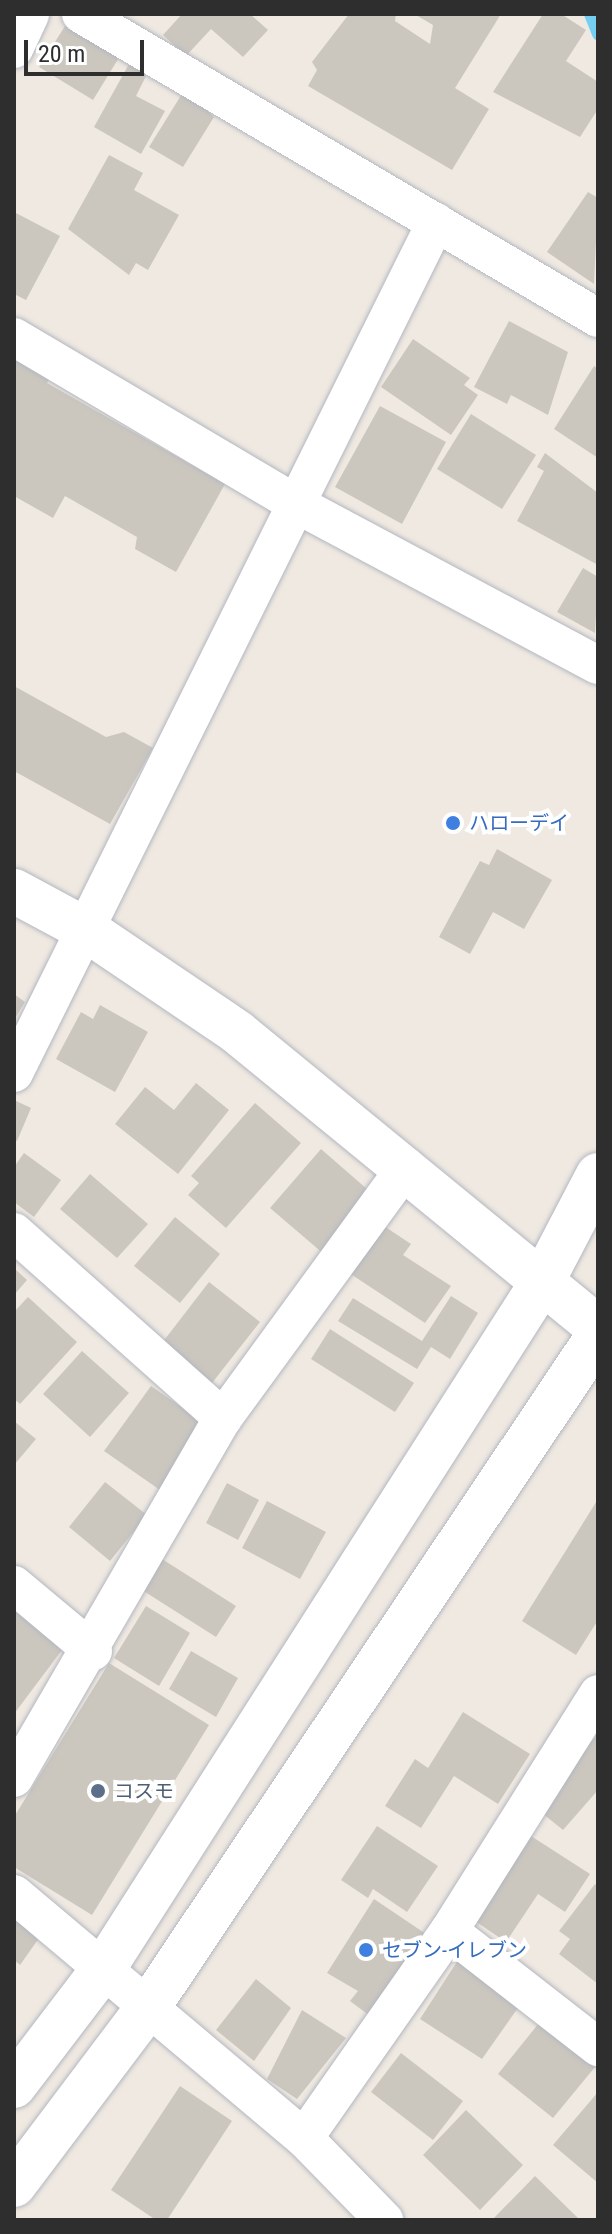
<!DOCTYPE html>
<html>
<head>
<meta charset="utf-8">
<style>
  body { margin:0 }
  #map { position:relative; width:612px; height:2234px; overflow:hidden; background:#efe9e1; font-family:"Roboto Condensed","Noto Sans JP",sans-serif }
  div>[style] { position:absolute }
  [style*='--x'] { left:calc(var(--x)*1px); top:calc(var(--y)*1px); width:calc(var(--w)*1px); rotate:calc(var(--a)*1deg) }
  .stream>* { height:12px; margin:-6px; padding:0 6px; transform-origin:6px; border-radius:6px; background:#75cff0 }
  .building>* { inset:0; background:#cbc7bf }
  .roads { filter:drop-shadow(0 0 2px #b4b7c1) drop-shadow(0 0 2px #b4b7c1) }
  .street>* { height:38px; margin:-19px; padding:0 19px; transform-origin:19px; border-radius:19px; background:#fff }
  .secondary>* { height:44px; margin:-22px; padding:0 22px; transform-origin:22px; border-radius:22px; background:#fff }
  .dots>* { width:22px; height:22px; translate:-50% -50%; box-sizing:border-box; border:4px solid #fff; border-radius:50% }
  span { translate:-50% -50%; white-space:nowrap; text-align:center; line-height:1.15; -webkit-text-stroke:8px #fff; paint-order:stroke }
  .shop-label { font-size:20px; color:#366cbe }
  .left { translate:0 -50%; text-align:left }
  .service-label { font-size:20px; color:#4e5e75 }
  .frame { position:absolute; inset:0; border:16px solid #2e2e2e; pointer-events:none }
  .scale { position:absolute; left:24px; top:40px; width:120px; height:36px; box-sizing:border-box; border:4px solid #2e2e2e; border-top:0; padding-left:10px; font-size:24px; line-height:28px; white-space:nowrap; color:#2e2e2e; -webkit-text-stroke:6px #fff; paint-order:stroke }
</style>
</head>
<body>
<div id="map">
  <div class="stream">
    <i style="--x:590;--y:14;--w:22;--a:68"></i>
  </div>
  <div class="building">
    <i style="clip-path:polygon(182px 14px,250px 14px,268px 30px,243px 57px,211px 29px,186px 56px,163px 35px)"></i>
    <i style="clip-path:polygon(349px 14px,396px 14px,395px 21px,430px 44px,433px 25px,414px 14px,501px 14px,455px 88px,489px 109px,452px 170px,308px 86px,317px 70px,312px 62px)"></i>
    <i style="clip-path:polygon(543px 14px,561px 14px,586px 30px,566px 61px,598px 82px,598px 109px,580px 137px,493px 92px)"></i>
    <i style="clip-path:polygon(67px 23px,120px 56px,93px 100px,39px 67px)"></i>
    <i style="clip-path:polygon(129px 64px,147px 74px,136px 96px,165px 111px,141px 154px,94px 127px)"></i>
    <i style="clip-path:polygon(185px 89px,214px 117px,183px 167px,149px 147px)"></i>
    <i style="clip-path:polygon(109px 155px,143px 173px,134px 190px,179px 215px,148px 270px,136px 263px,129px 275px,68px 229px)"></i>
    <i style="clip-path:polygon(588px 192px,598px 198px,594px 284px,547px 252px)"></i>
    <i style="clip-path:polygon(14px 212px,60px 236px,26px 300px,14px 294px)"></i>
    <i style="clip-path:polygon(509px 321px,568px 352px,548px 415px,511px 395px,507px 404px,474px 387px)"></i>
    <i style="clip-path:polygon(413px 339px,470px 378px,464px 385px,478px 395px,451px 435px,381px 387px)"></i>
    <i style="clip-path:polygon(14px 353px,52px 374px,47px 383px,225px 484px,176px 572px,135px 549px,137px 537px,65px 496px,53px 518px,14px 496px)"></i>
    <i style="clip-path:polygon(594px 366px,598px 369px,598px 458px,554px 429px)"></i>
    <i style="clip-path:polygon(380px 406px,446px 442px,402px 524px,335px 487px)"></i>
    <i style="clip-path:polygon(471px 414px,536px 455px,502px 509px,437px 469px)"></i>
    <i style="clip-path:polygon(545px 453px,598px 493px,598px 565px,517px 521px,544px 471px,537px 467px)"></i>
    <i style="clip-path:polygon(583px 568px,598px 577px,595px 633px,557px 612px)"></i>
    <i style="clip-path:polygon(14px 686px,106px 737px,124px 732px,153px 748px,110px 824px,14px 771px)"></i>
    <i style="clip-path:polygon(497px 849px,552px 880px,524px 929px,493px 912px,470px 954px,439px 937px,480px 861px,489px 865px)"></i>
    <i style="clip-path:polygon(14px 994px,25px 1002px,14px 1020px)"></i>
    <i style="clip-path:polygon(100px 1005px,148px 1032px,115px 1092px,56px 1059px,81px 1012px,93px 1019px)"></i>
    <i style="clip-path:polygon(196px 1083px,229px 1110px,178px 1174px,115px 1124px,145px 1087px,174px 1110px)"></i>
    <i style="clip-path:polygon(14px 1100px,31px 1108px,17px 1141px,14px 1140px)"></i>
    <i style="clip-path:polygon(255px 1103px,301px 1143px,226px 1228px,188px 1195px,199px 1183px,191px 1176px)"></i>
    <i style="clip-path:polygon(321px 1149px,375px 1196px,325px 1255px,270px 1208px)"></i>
    <i style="clip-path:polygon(24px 1153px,61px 1180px,34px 1217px,14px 1202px,14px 1167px)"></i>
    <i style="clip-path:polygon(90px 1174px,148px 1224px,117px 1258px,60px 1209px)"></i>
    <i style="clip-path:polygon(175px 1217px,220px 1254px,180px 1303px,134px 1266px)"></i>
    <i style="clip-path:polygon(375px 1220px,411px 1244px,403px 1255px,451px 1286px,425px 1323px,343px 1269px)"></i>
    <i style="clip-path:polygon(14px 1268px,27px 1280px,14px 1295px)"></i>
    <i style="clip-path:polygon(209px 1282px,260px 1322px,212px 1383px,162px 1343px)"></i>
    <i style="clip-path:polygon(451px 1296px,478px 1313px,450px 1359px,431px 1347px,417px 1369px,338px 1321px,353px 1298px,422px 1341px)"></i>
    <i style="clip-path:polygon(28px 1297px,77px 1342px,20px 1404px,14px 1399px,14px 1312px)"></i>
    <i style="clip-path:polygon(330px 1329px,414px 1383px,395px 1412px,311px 1359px)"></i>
    <i style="clip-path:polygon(82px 1351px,129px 1393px,90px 1437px,43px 1394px)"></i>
    <i style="clip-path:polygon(151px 1386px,207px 1425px,160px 1490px,104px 1451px)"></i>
    <i style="clip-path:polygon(14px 1421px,36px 1439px,14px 1465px)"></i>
    <i style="clip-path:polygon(105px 1482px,147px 1515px,110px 1561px,69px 1527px)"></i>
    <i style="clip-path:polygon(227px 1483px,259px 1500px,238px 1540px,206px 1523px)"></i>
    <i style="clip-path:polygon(598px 1499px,598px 1620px,576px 1655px,522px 1621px)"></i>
    <i style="clip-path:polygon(267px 1501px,326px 1532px,300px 1579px,242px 1548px)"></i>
    <i style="clip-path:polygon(162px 1559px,236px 1606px,216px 1637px,142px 1590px)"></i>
    <i style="clip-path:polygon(14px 1601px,68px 1642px,14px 1714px)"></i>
    <i style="clip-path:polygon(146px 1606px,190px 1633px,159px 1686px,114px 1658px)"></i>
    <i style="clip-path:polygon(191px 1651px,238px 1678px,216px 1717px,169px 1689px)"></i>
    <i style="clip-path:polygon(109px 1663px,209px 1725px,92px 1915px,14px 1867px,14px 1817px)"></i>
    <i style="clip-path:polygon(463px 1712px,530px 1754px,498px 1804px,454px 1776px,421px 1828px,385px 1806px,415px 1759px,428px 1768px)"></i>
    <i style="clip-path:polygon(596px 1736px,598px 1790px,563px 1830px,537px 1809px)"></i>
    <i style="clip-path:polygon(377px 1826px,438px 1866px,407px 1912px,373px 1889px,368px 1898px,341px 1880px)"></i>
    <i style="clip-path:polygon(531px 1836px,590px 1874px,565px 1912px,538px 1894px,506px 1942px,475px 1921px)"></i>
    <i style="clip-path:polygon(595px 1884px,598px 1886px,598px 1984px,559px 1954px,570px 1939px,559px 1931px)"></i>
    <i style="clip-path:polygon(374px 1899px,426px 1934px,374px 2019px,350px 2001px,358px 1991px,327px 1973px)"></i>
    <i style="clip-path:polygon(14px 1910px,44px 1931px,20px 1965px,14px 1960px)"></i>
    <i style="clip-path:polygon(460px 1957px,520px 2005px,482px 2059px,420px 2019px)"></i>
    <i style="clip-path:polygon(256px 1979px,291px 2008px,254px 2061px,216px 2030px)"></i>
    <i style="clip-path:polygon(302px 2010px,346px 2038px,297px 2099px,267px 2079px)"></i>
    <i style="clip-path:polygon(539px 2023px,595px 2067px,553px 2118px,498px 2074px)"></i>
    <i style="clip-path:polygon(401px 2053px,463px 2101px,433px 2140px,371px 2092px)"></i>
    <i style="clip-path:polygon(180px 2086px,232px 2121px,167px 2220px,156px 2220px,111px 2190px)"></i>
    <i style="clip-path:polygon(598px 2092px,598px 2183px,553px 2145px)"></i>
    <i style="clip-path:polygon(466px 2110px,523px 2165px,480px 2210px,423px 2155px)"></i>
    <i style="clip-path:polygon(535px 2176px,580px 2220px,492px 2220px)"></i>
  </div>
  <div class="roads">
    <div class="street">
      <i style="--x:81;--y:14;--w:600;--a:30.46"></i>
      <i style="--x:14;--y:49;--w:38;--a:-65"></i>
      <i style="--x:14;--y:337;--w:328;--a:30.6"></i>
      <i style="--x:296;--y:504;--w:342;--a:28.1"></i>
      <i style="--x:14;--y:1073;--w:950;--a:-63.62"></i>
      <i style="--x:14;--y:1232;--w:280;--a:41.7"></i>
      <i style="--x:14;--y:1585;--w:103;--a:39.9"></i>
      <i style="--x:14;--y:1778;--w:416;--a:-59.9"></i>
      <i style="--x:223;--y:1418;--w:311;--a:-53.9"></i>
      <i style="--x:14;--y:1894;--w:379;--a:40.1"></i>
      <i style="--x:304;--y:2138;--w:115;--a:45.7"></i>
      <i style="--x:449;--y:1931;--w:189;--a:37.9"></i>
      <i style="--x:304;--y:2138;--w:253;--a:-55"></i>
      <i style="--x:449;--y:1931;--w:280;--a:-57.8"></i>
    </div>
    <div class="secondary">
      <i style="--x:14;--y:891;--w:81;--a:28.2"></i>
      <i style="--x:85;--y:929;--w:184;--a:34.1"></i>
      <i style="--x:237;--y:1032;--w:466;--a:39.3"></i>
      <i style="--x:14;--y:2086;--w:148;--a:-52.7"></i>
      <i style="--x:104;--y:1968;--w:812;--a:-57.43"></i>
      <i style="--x:541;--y:1284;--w:123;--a:-62.4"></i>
      <i style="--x:14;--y:2185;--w:224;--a:-53"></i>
      <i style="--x:149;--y:2006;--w:807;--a:-56.17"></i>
    </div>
  </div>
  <div class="dots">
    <i style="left:453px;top:823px;background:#3f7fe0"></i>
    <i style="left:98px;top:1791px;background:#5c6f8a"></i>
    <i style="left:366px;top:1950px;background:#3f7fe0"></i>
  </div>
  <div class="shop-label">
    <span class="left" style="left:469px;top:823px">ハローデイ</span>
    <span class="left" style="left:382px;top:1950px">セブン-イレブン</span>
  </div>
  <div class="service-label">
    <span class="left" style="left:114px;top:1791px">コスモ</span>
  </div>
  <div class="frame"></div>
  <div class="scale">20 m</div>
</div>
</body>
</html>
